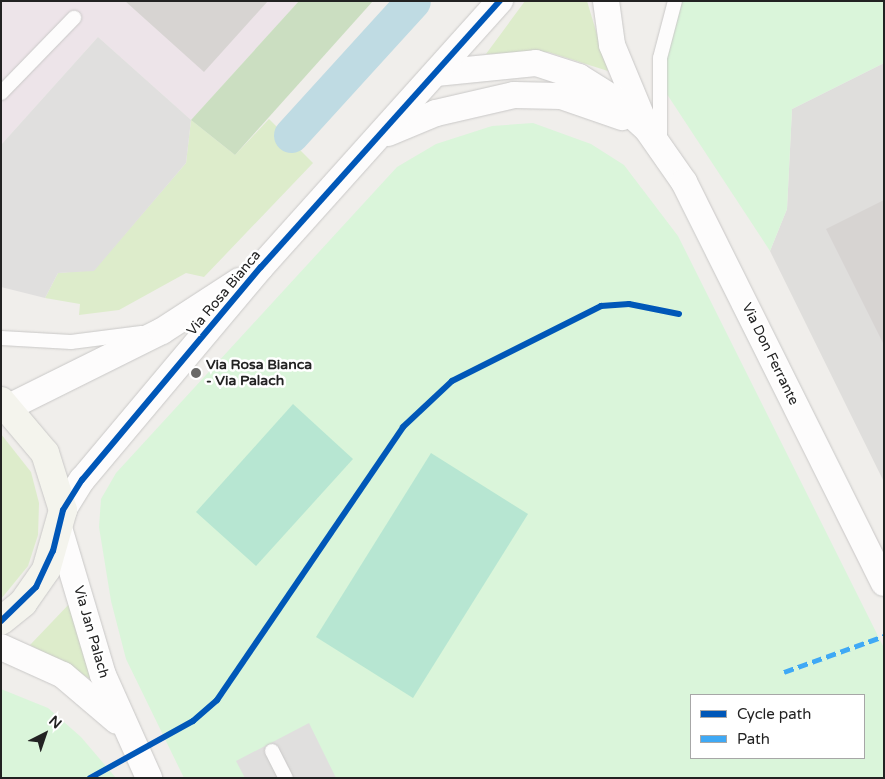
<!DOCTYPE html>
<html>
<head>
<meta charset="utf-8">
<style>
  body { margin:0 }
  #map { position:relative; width:885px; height:779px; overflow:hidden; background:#f0eeeb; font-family:"Varela Round",sans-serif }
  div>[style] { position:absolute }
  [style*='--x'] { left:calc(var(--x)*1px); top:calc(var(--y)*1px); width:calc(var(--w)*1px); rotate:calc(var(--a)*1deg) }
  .residential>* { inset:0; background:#dfdedc }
  .industrial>* { inset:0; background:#ede4e9 }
  .grass>* { inset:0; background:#ddeccb }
  .forest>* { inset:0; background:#cbdec1 }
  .park>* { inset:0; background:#daf5da }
  .pitch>* { inset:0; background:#b7e6d2 }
  .parking>* { inset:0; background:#e0dfde }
  .canal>* { height:35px; margin:-17.5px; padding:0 17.5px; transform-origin:17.5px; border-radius:17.5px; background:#bfdbe3 }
  .building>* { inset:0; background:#d7d4d2 }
  .roads { filter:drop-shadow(0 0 1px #c9c8c7) drop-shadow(0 0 1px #c9c8c7) }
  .lane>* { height:14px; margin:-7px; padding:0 7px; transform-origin:7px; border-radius:7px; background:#fdfcfc }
  .street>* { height:26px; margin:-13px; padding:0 13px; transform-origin:13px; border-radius:13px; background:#fdfcfc }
  .secondary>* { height:28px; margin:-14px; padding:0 14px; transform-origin:14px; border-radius:14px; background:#f4f4ed }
  .quiet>* { height:5px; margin-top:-2.5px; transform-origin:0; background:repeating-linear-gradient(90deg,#3fa9f5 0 10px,transparent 0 15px) }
  .cycleway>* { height:6px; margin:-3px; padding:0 3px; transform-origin:3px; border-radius:3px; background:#0057b8 }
  .dots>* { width:14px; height:14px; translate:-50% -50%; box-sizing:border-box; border:2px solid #fff; border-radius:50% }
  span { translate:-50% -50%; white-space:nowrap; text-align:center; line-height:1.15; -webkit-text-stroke:5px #fff; paint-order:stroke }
  .street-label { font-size:14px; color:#222 }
  .poi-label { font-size:14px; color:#222; font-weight:700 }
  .left { translate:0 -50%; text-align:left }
  .frame { position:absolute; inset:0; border:2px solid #222; pointer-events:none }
  .legend { position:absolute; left:690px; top:694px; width:175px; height:65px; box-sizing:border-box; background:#fff; border:1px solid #a7a7a7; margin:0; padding:6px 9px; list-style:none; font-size:15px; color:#222 }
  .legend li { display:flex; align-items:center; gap:10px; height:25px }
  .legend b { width:25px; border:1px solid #a7a7a7 }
  .north { position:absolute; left:20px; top:709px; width:50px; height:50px; -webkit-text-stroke:4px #fff; paint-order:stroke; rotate:41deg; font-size:14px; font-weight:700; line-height:20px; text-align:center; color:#222 }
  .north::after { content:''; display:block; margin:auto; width:18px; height:22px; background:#222; clip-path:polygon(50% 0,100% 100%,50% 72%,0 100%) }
</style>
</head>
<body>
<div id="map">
  <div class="residential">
    <i style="clip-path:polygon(884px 63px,884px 482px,770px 251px,787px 209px,792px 109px)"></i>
  </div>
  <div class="industrial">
    <i style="clip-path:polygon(1px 1px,299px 1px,191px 120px,98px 37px,1px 145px)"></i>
  </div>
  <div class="grass">
    <i style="clip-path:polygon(525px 1px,587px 1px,608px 71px,548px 52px,486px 54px)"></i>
    <i style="clip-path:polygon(269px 119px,313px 163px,204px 277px,186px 273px,119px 310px,79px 315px,80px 304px,45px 298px,58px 273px,94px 270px,186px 163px,191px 120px,235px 155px)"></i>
    <i style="clip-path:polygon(1px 434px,31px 472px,39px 503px,38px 535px,28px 566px,1px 599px)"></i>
    <i style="clip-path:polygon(72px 601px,92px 680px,30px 645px)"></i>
  </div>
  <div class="forest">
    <i style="clip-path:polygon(299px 1px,373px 1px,235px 155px,191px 120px)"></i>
  </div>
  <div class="park">
    <i style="clip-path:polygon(675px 1px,884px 1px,884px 63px,792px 109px,787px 209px,770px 251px,655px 76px)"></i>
    <i style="clip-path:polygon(evenodd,533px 123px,591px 144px,624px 165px,678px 236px,884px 648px,884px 778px,184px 778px,126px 659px,111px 601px,99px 527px,101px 499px,116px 473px,397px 167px,436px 144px,492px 126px,533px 123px,691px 695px,864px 695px,864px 758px,691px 758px,691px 695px)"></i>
    <i style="clip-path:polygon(1px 689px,48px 708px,81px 737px,116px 778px,1px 778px)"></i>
  </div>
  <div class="pitch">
    <i style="clip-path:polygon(293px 404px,353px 459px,256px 566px,196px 512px)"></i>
    <i style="clip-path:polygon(431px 453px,528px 514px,413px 698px,316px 637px)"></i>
  </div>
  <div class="parking">
    <i style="clip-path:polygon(98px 37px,191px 120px,186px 163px,94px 271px,58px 273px,45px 298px,1px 287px,1px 145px)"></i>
    <i style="clip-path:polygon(309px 723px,336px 778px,245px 778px,236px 761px)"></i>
  </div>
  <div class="canal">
    <i style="--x:291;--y:135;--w:181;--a:-47.7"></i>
  </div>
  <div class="building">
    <i style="clip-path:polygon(125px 1px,268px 1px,204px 72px)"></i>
    <i style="clip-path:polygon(884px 200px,884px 345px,826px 229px)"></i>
  </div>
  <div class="roads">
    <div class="lane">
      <i style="--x:1;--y:93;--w:105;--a:-45.8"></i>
      <i style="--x:660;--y:142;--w:84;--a:-90"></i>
      <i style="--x:660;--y:58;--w:59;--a:-75.3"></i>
      <i style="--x:1;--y:338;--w:70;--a:3.3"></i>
      <i style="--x:71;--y:342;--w:71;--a:-7.3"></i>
      <i style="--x:272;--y:751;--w:30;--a:63"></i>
    </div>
    <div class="street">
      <i style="--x:606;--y:1;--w:44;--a:82.2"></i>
      <i style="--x:612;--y:45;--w:83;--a:67.4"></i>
      <i style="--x:436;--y:73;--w:100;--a:-5.7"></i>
      <i style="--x:536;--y:63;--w:45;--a:18"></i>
      <i style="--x:579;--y:77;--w:41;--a:32.2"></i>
      <i style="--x:614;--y:99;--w:45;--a:42.3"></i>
      <i style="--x:647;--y:129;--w:65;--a:55.1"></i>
      <i style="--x:684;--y:182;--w:448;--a:63.5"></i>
      <i style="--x:388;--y:133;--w:52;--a:-22.6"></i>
      <i style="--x:436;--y:113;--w:80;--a:-13"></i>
      <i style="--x:514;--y:95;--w:47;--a:1.2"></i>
      <i style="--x:561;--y:96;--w:65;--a:19"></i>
      <i style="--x:9;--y:407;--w:171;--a:-26.4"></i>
      <i style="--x:162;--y:331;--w:92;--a:-33"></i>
      <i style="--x:63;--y:510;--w:36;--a:-58"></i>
      <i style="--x:82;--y:480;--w:278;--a:-50"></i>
      <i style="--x:261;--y:267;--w:358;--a:-48.1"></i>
      <i style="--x:60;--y:531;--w:150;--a:73.4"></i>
      <i style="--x:103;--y:675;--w:113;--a:65.9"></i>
      <i style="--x:1;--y:647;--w:68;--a:24.3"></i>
      <i style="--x:63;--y:675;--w:71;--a:40.4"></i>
    </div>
    <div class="secondary">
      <i style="--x:1;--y:401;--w:68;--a:49.8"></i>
      <i style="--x:45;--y:453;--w:60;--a:72.5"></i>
      <i style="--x:63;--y:510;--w:62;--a:105.8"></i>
      <i style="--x:46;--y:570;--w:40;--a:124.9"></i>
      <i style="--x:23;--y:603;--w:28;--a:141"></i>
    </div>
  </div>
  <div class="quiet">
    <i style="--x:784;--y:672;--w:106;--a:-19.8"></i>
  </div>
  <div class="cycleway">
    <i style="--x:1;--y:621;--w:49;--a:-44.2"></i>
    <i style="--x:36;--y:587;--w:40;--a:-65"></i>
    <i style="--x:53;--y:551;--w:42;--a:-76.3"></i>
    <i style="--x:63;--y:510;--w:36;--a:-58"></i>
    <i style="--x:82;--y:480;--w:278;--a:-50"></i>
    <i style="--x:261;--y:267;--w:358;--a:-48.1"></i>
    <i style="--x:90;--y:778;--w:118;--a:-29"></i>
    <i style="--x:193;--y:721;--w:32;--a:-41"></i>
    <i style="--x:217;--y:700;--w:330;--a:-55.7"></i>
    <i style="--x:403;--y:427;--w:67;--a:-43.2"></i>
    <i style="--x:452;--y:381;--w:167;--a:-26.7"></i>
    <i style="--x:601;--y:306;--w:28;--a:-4"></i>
    <i style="--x:629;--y:304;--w:51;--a:11.3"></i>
  </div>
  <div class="dots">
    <i style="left:196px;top:373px;background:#6a6968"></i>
  </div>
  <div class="street-label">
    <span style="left:224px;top:293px;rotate:-50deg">Via Rosa Bianca</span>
    <span style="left:770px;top:354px;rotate:64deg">Via Don Ferrante</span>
    <span style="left:91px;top:632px;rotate:74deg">Via Jan Palach</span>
  </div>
  <div class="poi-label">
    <span class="left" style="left:206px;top:373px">Via Rosa Bianca<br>- Via Palach</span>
  </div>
  <div class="frame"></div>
  <ul class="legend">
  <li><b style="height:6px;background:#0057b8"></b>Cycle path</li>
  <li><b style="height:6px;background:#3fa9f5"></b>Path</li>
  </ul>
  <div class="north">N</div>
</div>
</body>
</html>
